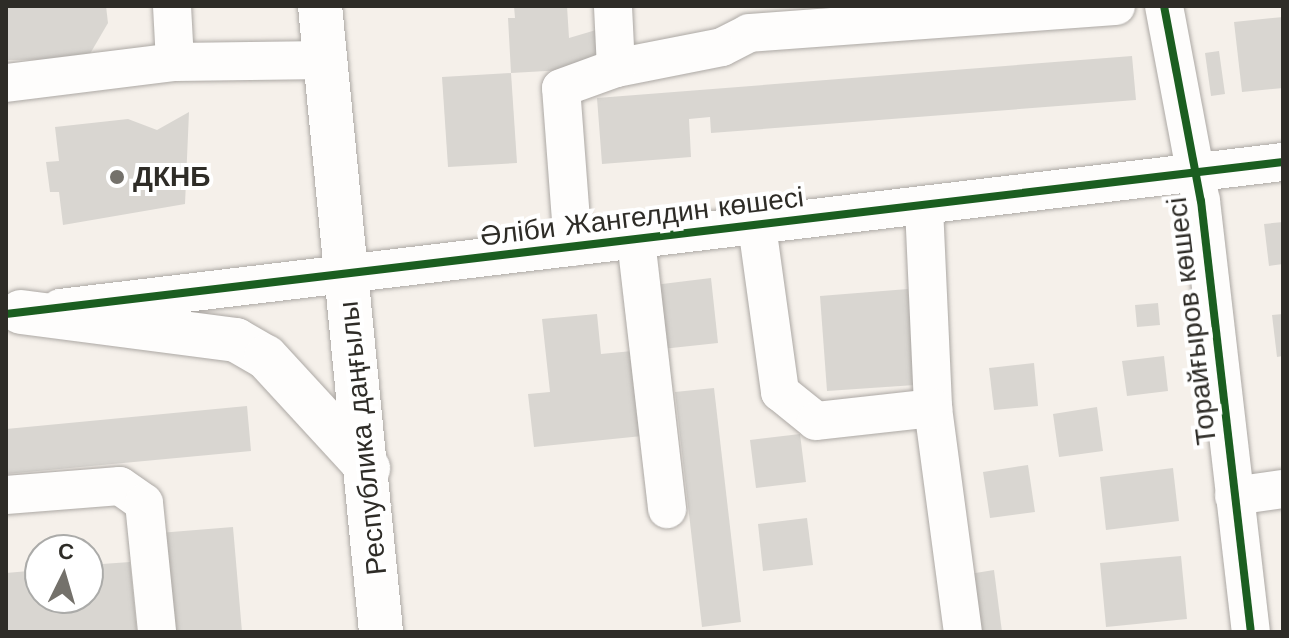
<!DOCTYPE html>
<html>
<head>
<meta charset="utf-8">
<style>
  body { margin:0 }
  #map { position:relative; width:1289px; height:638px; overflow:hidden; background:#f5f0ea; font-family:"Work Sans",sans-serif }
  div>[style] { position:absolute }
  [style*='--x'] { left:calc(var(--x)*1px); top:calc(var(--y)*1px); width:calc(var(--w)*1px); rotate:calc(var(--a)*1deg) }
  .building>* { inset:0; background:#d9d6d1 }
  .roads { filter:drop-shadow(0 0 2px #aca8a4) drop-shadow(0 0 2px #aca8a4) }
  .minor>* { height:38px; margin:-19px; padding:0 19px; transform-origin:19px; border-radius:19px; background:#fefdfc }
  .major>* { height:44px; margin:-22px; padding:0 22px; transform-origin:22px; border-radius:22px; background:#fefdfc }
  .cycleway>* { height:8px; margin:-4px; padding:0 4px; transform-origin:4px; border-radius:4px; background:#1b5e20 }
  .dots>* { width:22px; height:22px; translate:-50% -50%; box-sizing:border-box; border:4px solid #fff; border-radius:50% }
  span { translate:-50% -50%; white-space:nowrap; text-align:center; line-height:1.15; -webkit-text-stroke:8px #fff; paint-order:stroke }
  .poi-label { font-size:28px; color:#2e2c27; font-weight:700 }
  .left { translate:0 -50%; text-align:left }
  .street-label { font-size:28px; color:#2e2c27 }
  .frame { position:absolute; inset:0; border:8px solid #2e2c27; pointer-events:none }
  .north { position:absolute; left:24px; top:534px; width:80px; height:80px; box-sizing:border-box; background:#fff; border:2px solid #ababa9; border-radius:50%; rotate:5deg; font-size:22px; font-weight:700; line-height:32px; text-align:center; color:#2e2c27 }
  .north::after { content:''; display:block; margin:auto; width:28px; height:36px; background:#74716b; clip-path:polygon(50% 0,100% 100%,50% 72%,0 100%) }
</style>
</head>
<body>
<div id="map">
  <div class="building">
    <i style="clip-path:polygon(6px 6px,106px 6px,108px 23px,87px 59px,6px 60px)"></i>
    <i style="clip-path:polygon(514px 6px,567px 6px,569px 38px,596px 30px,599px 68px,511px 73px,508px 18px,515px 18px)"></i>
    <i style="clip-path:polygon(1283px 17px,1283px 88px,1242px 92px,1234px 22px)"></i>
    <i style="clip-path:polygon(1219px 51px,1225px 94px,1211px 96px,1205px 53px)"></i>
    <i style="clip-path:polygon(1132px 56px,1136px 100px,711px 133px,710px 117px,689px 119px,691px 157px,602px 164px,597px 98px)"></i>
    <i style="clip-path:polygon(511px 73px,517px 163px,448px 167px,442px 77px)"></i>
    <i style="clip-path:polygon(189px 112px,185px 204px,63px 225px,59px 192px,50px 192px,46px 162px,59px 161px,55px 127px,128px 119px,157px 130px)"></i>
    <i style="clip-path:polygon(1283px 222px,1283px 264px,1269px 266px,1264px 224px)"></i>
    <i style="clip-path:polygon(711px 278px,718px 343px,662px 349px,654px 285px)"></i>
    <i style="clip-path:polygon(908px 289px,915px 385px,827px 391px,820px 296px)"></i>
    <i style="clip-path:polygon(1158px 303px,1160px 325px,1137px 327px,1135px 305px)"></i>
    <i style="clip-path:polygon(597px 314px,601px 354px,643px 350px,652px 435px,534px 447px,528px 394px,550px 392px,542px 319px)"></i>
    <i style="clip-path:polygon(1283px 314px,1283px 356px,1277px 357px,1272px 315px)"></i>
    <i style="clip-path:polygon(1164px 356px,1168px 391px,1127px 396px,1122px 361px)"></i>
    <i style="clip-path:polygon(1034px 363px,1038px 406px,994px 410px,989px 368px)"></i>
    <i style="clip-path:polygon(714px 388px,741px 622px,702px 627px,675px 392px)"></i>
    <i style="clip-path:polygon(247px 406px,251px 451px,6px 474px,6px 429px)"></i>
    <i style="clip-path:polygon(1097px 407px,1103px 451px,1059px 457px,1053px 414px)"></i>
    <i style="clip-path:polygon(800px 434px,806px 482px,756px 488px,750px 440px)"></i>
    <i style="clip-path:polygon(1028px 465px,1035px 512px,990px 518px,983px 472px)"></i>
    <i style="clip-path:polygon(1173px 468px,1179px 521px,1106px 530px,1100px 477px)"></i>
    <i style="clip-path:polygon(807px 518px,813px 565px,763px 571px,758px 524px)"></i>
    <i style="clip-path:polygon(233px 527px,242px 632px,168px 632px,159px 533px)"></i>
    <i style="clip-path:polygon(1181px 556px,1187px 619px,1106px 627px,1100px 563px)"></i>
    <i style="clip-path:polygon(130px 562px,137px 632px,6px 632px,6px 573px,40px 570px,40px 598px,88px 598px,88px 565px)"></i>
    <i style="clip-path:polygon(994px 570px,1002px 632px,970px 632px,963px 575px)"></i>
  </div>
  <div class="roads">
    <div class="minor">
      <i style="--x:172;--y:6;--w:56;--a:86.9"></i>
      <i style="--x:1164;--y:6;--w:198;--a:79.3"></i>
      <i style="--x:1201;--y:201;--w:434;--a:83.4"></i>
      <i style="--x:616;--y:68;--w:108;--a:-11.2"></i>
      <i style="--x:722;--y:47;--w:30;--a:-27"></i>
      <i style="--x:749;--y:33;--w:368;--a:-4.2"></i>
      <i style="--x:6;--y:83;--w:170;--a:-7.1"></i>
      <i style="--x:175;--y:62;--w:151;--a:-0.8"></i>
      <i style="--x:924;--y:207;--w:201;--a:87.4"></i>
      <i style="--x:933;--y:408;--w:226;--a:82.4"></i>
      <i style="--x:757;--y:226;--w:168;--a:82.1"></i>
      <i style="--x:780;--y:392;--w:46;--a:38.9"></i>
      <i style="--x:816;--y:421;--w:118;--a:-6.3"></i>
      <i style="--x:636;--y:240;--w:271;--a:83.4"></i>
      <i style="--x:573;--y:247;--w:159;--a:-94.3"></i>
      <i style="--x:561;--y:88;--w:59;--a:-20"></i>
      <i style="--x:616;--y:68;--w:62;--a:-92.8"></i>
      <i style="--x:60;--y:308;--w:1232;--a:-6.81"></i>
      <i style="--x:6;--y:495;--w:114;--a:-4.5"></i>
      <i style="--x:120;--y:486;--w:29;--a:35"></i>
      <i style="--x:144;--y:503;--w:130;--a:84.2"></i>
      <i style="--x:1234;--y:496;--w:49;--a:-8.1"></i>
    </div>
    <div class="major">
      <i style="--x:320;--y:6;--w:629;--a:84.43"></i>
      <i style="--x:21;--y:312;--w:217;--a:7.4"></i>
      <i style="--x:236;--y:340;--w:34;--a:30"></i>
      <i style="--x:266;--y:357;--w:151;--a:47.4"></i>
    </div>
  </div>
  <div class="cycleway">
    <i style="--x:1164;--y:6;--w:198;--a:79.3"></i>
    <i style="--x:1201;--y:201;--w:434;--a:83.4"></i>
    <i style="--x:6;--y:314;--w:1286;--a:-6.79"></i>
  </div>
  <div class="dots">
    <i style="left:117px;top:177px;background:#74716b"></i>
  </div>
  <div class="poi-label">
    <span class="left" style="left:133px;top:177px">ДКНБ</span>
  </div>
  <div class="street-label">
    <span style="left:642px;top:217px;rotate:-7deg">Әліби Жангелдин көшесі</span>
    <span style="left:1192px;top:321px;rotate:-97deg">Торайғыров көшесі</span>
    <span style="left:363px;top:438px;rotate:-96deg">Республика даңғылы</span>
  </div>
  <div class="frame"></div>
  <div class="north">С</div>
</div>
</body>
</html>
